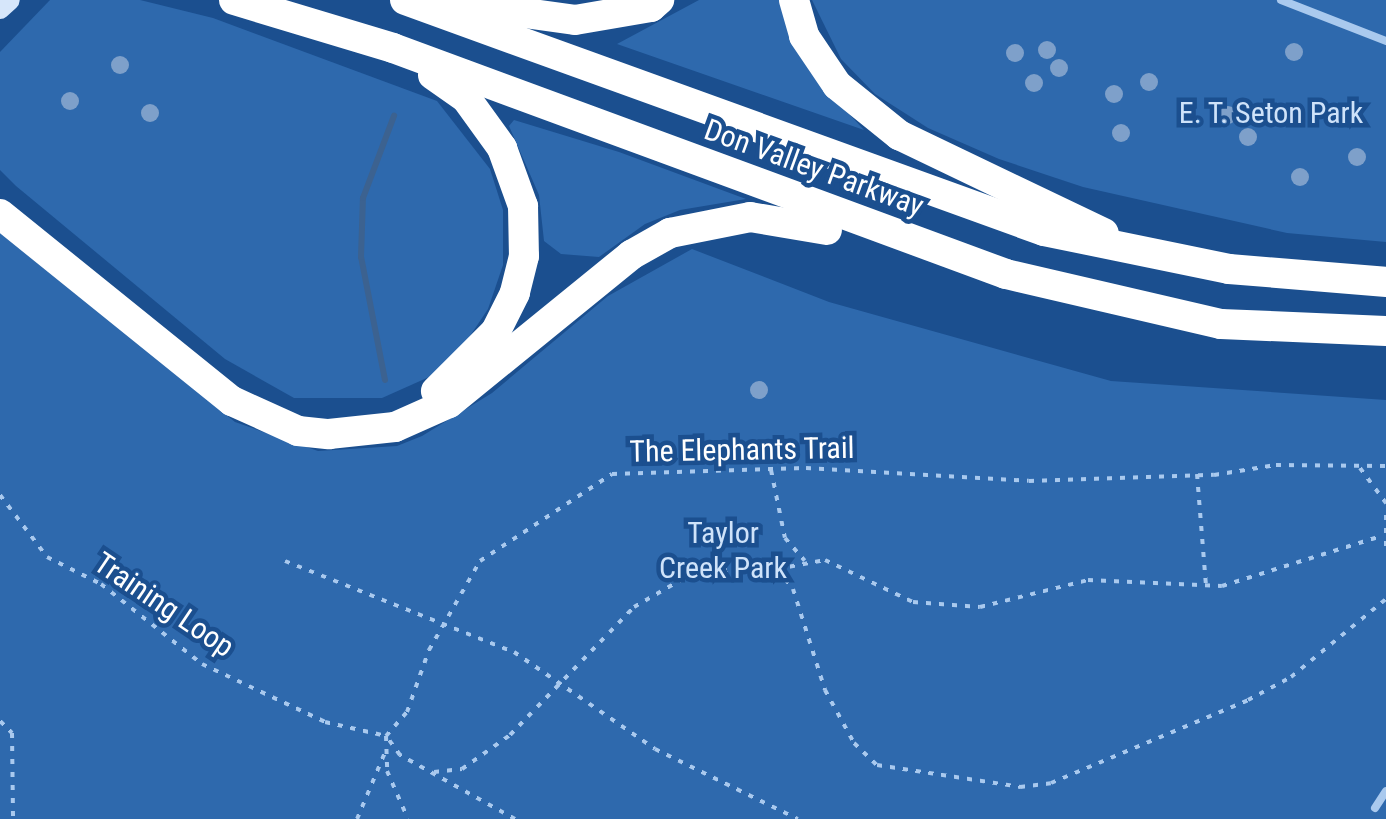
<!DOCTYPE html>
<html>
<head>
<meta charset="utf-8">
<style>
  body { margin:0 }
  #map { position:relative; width:1386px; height:819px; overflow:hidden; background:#1b4f8f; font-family:"Roboto Condensed",sans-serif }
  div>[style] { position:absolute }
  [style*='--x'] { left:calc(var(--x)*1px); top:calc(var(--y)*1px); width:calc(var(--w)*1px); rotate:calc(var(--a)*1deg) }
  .green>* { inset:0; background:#2e69ad }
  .stream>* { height:6px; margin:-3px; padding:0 3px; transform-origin:3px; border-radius:3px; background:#3c6290 }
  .path>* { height:4px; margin-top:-2px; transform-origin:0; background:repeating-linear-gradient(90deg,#a9c9ee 0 5px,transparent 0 13px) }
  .service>* { height:8px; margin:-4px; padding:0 4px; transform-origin:4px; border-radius:4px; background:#a9c9ee }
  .secondary>* { height:20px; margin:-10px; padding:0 10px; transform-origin:10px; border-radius:10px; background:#d6e6fa }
  .motorway>* { height:30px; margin:-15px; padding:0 15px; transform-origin:15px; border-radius:15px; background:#fff }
  .trees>* { width:18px; height:18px; margin:-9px; border-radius:50%; background:#7ea0ca }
  span { translate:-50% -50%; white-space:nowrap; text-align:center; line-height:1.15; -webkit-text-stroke:9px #1b4f8f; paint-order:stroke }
  .park-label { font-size:30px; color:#cfe3fa }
  .street-label { font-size:30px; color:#fff }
</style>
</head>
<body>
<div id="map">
  <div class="green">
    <i style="clip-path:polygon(50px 0,140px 0,213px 18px,437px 101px,490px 169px,503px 210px,503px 265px,488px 309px,458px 354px,429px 377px,382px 398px,294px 398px,225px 359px,16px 186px,0 170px,0 52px)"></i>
    <i style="clip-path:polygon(699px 0,782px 0,810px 72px,864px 130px,617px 44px)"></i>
    <i style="clip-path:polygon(812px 0,1386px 0,1386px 242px,1287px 233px,1083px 187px,999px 159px,928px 128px,875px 94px,841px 59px)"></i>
    <i style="clip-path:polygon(514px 120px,619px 152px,746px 199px,680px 210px,645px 224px,599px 257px,561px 254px,544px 241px,539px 195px,509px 126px)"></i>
    <i style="clip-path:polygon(0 233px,235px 422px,318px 451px,397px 446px,422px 436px,492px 393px,608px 296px,692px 249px,829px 302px,1111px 381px,1386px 400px,1386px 819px,0 819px)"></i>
  </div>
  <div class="stream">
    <i style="--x:385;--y:380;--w:125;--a:-101"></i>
    <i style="--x:361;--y:257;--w:59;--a:-88.1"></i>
    <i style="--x:363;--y:198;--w:88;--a:-69.3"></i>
  </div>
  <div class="path">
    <i style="--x:1360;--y:468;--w:44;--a:53.4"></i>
    <i style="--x:771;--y:470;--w:69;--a:78.4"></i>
    <i style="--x:785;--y:538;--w:30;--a:49"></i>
    <i style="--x:1197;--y:474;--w:112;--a:85.4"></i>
    <i style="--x:0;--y:495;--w:78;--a:52.8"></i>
    <i style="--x:47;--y:557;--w:60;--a:26.6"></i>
    <i style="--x:101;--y:584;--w:129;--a:38.4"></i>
    <i style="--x:202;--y:664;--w:136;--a:25.2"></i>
    <i style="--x:325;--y:722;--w:63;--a:12.9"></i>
    <i style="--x:386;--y:736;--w:35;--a:88"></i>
    <i style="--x:387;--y:771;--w:52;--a:66.4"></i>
    <i style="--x:1386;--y:515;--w:36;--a:90"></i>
    <i style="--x:285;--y:561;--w:246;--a:21.7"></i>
    <i style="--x:514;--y:652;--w:171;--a:34.5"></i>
    <i style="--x:655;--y:749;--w:159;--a:26.1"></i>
    <i style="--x:777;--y:569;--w:49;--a:-10.6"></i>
    <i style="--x:825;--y:560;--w:98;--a:25.5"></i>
    <i style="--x:913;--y:602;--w:67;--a:4.3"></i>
    <i style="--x:980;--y:607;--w:111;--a:-14"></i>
    <i style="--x:1088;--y:580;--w:134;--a:2.6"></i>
    <i style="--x:1222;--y:586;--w:168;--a:-17.4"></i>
    <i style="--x:0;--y:721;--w:17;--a:45"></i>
    <i style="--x:12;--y:733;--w:86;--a:89.3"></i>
    <i style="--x:434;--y:772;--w:28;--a:-6"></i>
    <i style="--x:462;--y:769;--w:59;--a:-35.3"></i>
    <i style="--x:510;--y:735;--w:178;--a:-45.9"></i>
    <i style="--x:634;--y:607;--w:58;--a:-30.1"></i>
    <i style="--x:684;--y:578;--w:71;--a:-10.5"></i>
    <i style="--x:754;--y:565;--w:23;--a:10"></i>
    <i style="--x:777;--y:569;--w:26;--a:51"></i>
    <i style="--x:793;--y:589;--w:106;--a:72.4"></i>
    <i style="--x:825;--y:690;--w:60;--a:61.3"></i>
    <i style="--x:854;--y:743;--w:32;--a:44"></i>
    <i style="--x:877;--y:765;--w:145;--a:8.7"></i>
    <i style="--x:1020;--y:787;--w:31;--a:-7"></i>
    <i style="--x:1051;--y:783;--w:214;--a:-22.8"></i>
    <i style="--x:1248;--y:700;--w:49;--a:-28.1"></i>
    <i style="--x:1291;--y:677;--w:123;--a:-39.4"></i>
    <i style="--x:357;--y:819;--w:75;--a:-67.2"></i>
    <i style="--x:515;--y:819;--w:132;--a:-150.9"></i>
    <i style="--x:400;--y:755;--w:24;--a:-126"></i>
    <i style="--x:386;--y:736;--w:32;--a:-49"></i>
    <i style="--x:407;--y:712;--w:66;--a:-70.5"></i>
    <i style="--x:429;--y:650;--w:103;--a:-60.2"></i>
    <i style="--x:480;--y:561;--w:158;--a:-33.4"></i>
    <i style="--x:612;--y:474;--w:194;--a:-1.8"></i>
    <i style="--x:806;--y:468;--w:223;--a:3.3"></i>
    <i style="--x:1029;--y:481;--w:185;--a:-1.9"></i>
    <i style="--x:1214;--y:475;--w:63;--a:-9.2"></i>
    <i style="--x:1276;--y:465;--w:110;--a:0.5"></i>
  </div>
  <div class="service">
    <i style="--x:1281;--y:0;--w:113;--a:21.3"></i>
    <i style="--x:1375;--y:808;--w:20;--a:-57"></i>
  </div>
  <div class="secondary">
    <i style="--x:0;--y:9;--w:13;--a:-42"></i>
  </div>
  <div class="motorway">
    <i style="--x:234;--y:0;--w:166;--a:16.8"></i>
    <i style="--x:393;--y:48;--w:653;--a:20.24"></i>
    <i style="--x:1006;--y:274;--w:221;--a:13.1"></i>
    <i style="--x:1221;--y:324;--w:165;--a:2.4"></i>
    <i style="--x:405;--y:0;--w:679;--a:19.88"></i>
    <i style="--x:1044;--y:231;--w:189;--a:11.6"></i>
    <i style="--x:1229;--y:269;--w:158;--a:4.7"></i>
    <i style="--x:794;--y:0;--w:37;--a:74"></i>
    <i style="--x:804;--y:36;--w:59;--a:56"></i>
    <i style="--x:837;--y:85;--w:80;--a:38.9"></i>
    <i style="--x:899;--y:135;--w:227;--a:25.6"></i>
    <i style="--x:447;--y:2;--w:129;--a:8"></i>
    <i style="--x:575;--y:20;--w:77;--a:-9.7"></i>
    <i style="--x:651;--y:7;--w:11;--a:-41"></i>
    <i style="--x:433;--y:75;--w:40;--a:34.9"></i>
    <i style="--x:466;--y:98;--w:62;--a:54.2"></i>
    <i style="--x:502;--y:148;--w:62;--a:70.1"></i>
    <i style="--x:523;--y:206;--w:50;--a:88.9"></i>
    <i style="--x:524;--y:256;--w:38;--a:104"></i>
    <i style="--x:515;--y:293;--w:42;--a:116.6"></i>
    <i style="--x:496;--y:331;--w:85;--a:135"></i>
    <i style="--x:0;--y:214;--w:298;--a:38.9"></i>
    <i style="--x:232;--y:401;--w:72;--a:24.4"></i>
    <i style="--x:298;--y:431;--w:31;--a:6"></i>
    <i style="--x:329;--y:434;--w:66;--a:-6.1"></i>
    <i style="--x:395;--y:427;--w:59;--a:-24"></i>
    <i style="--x:449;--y:403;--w:235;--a:-39.1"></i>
    <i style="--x:631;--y:255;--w:45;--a:-29.4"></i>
    <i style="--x:670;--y:233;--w:82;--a:-11.3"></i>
    <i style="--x:750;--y:217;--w:78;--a:9.6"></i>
  </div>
  <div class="trees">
    <i style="left:1047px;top:50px"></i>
    <i style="left:1294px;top:52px"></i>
    <i style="left:1015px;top:53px"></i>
    <i style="left:120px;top:65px"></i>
    <i style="left:1059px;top:68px"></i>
    <i style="left:1149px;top:82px"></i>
    <i style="left:1034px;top:83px"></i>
    <i style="left:1114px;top:94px"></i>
    <i style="left:70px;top:101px"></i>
    <i style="left:150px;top:113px"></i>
    <i style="left:1228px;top:115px"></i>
    <i style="left:1121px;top:133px"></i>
    <i style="left:1248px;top:137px"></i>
    <i style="left:1357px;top:157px"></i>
    <i style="left:1300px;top:177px"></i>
    <i style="left:759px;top:390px"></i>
  </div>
  <div class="park-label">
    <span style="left:1271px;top:113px">E. T. Seton Park</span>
    <span style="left:723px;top:550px">Taylor<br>Creek Park</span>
  </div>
  <div class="street-label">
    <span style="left:814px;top:168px;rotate:20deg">Don Valley Parkway</span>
    <span style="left:742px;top:450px;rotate:-1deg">The Elephants Trail</span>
    <span style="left:164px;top:605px;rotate:34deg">Training Loop</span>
  </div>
</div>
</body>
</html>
